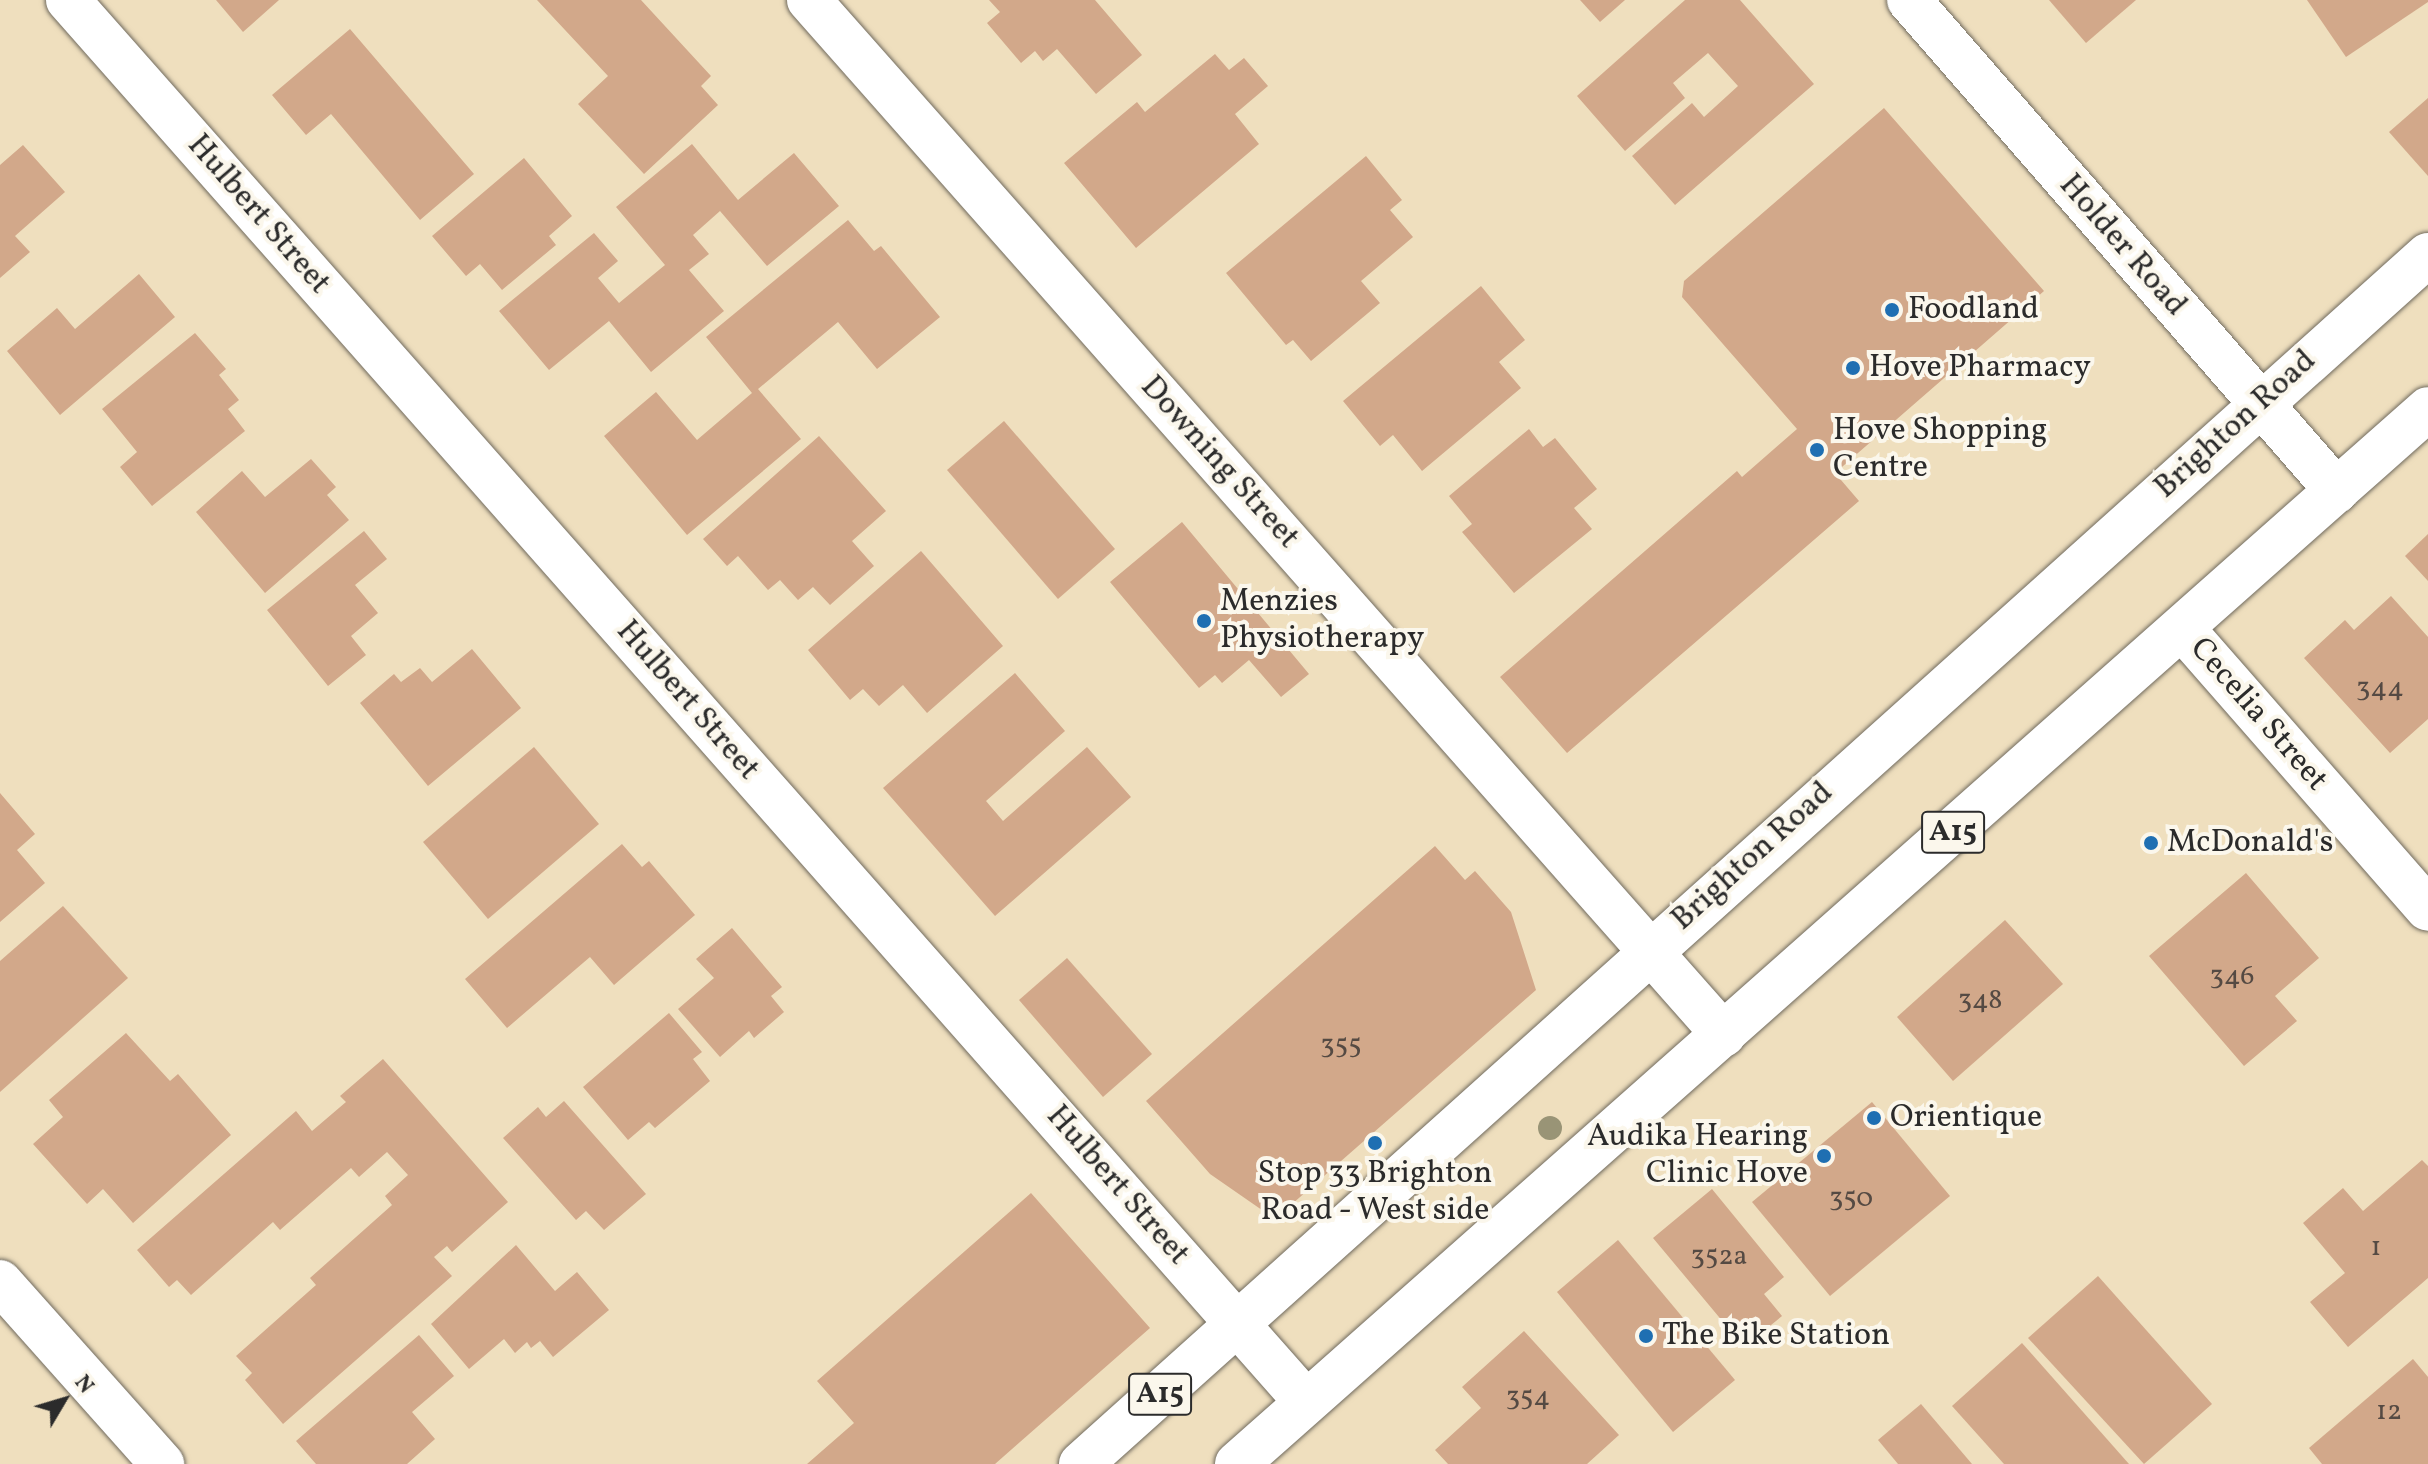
<!DOCTYPE html>
<html>
<head>
<meta charset="utf-8">
<style>
  body { margin:0 }
  #map { position:relative; width:2428px; height:1464px; overflow:hidden; background:#efdfbe; font-family:Vollkorn,serif }
  div>[style] { position:absolute }
  [style*='--x'] { left:calc(var(--x)*1px); top:calc(var(--y)*1px); width:calc(var(--w)*1px); rotate:calc(var(--a)*1deg) }
  .building>* { inset:0; background:#d2a88a }
  .roads { filter:drop-shadow(0 0 2px #706a5e) drop-shadow(0 0 2px #706a5e) }
  .street>* { height:44px; margin:-22px; padding:0 22px; transform-origin:22px; border-radius:22px; background:#fff }
  .secondary>* { height:44px; margin:-22px; padding:0 22px; transform-origin:22px; border-radius:22px; background:#fff }
  .primary>* { height:44px; margin:-22px; padding:0 22px; transform-origin:22px; border-radius:22px; background:#fff }
  .trees>* { width:24px; height:24px; margin:-12px; border-radius:50%; background:#999476 }
  .dots>* { width:22px; height:22px; translate:-50% -50%; box-sizing:border-box; border:4px solid #fbf7ec; border-radius:50% }
  span { translate:-50% -50%; white-space:nowrap; text-align:center; line-height:1.15; -webkit-text-stroke:8px #fbf7ec; paint-order:stroke }
  .number-label { font-size:28px; color:#554a43 }
  .number-label span { -webkit-text-stroke-width:0 }
  .shield-label span { padding:2px 6px; background:#fbf7ec; border:2px solid; border-radius:6px; -webkit-text-stroke-width:0 }
  .shield-label { font-size:30px; color:#2b2b2b; font-weight:700 }
  .street-label { font-size:32px; color:#2b2b2b }
  .poi-label { font-size:32px; color:#2b2b2b }
  .left { translate:0 -50%; text-align:left }
  .right { translate:-100% -50%; text-align:right }
  .north { position:absolute; left:24px; top:1360px; width:80px; height:80px; -webkit-text-stroke:6px #fbf7ec; paint-order:stroke; rotate:52deg; font-size:22px; font-weight:700; line-height:32px; text-align:center; color:#2b2b2b }
  .north::after { content:''; display:block; margin:auto; width:28px; height:36px; background:#2b2b2b; clip-path:polygon(50% 0,100% 100%,50% 72%,0 100%) }
</style>
</head>
<body>
<div id="map">
  <div class="building">
    <i style="clip-path:polygon(216px 0,279px 0,243px 32px)"></i>
    <i style="clip-path:polygon(537px 0,641px 0,711px 76px,701px 86px,718px 105px,644px 174px,578px 104px,608px 76px)"></i>
    <i style="clip-path:polygon(989px 0,1095px 0,1142px 55px,1096px 94px,1057px 49px,1043px 61px,1035px 51px,1021px 63px,987px 23px,1000px 12px)"></i>
    <i style="clip-path:polygon(1580px 0,1625px 0,1600px 22px)"></i>
    <i style="clip-path:polygon(1685px 0,1740px 0,1814px 84px,1675px 205px,1632px 156px,1692px 103px,1704px 117px,1738px 86px,1708px 53px,1673px 83px,1685px 98px,1625px 151px,1577px 96px)"></i>
    <i style="clip-path:polygon(2049px 0,2136px 0,2086px 43px)"></i>
    <i style="clip-path:polygon(2307px 0,2428px 0,2428px 2px,2346px 57px)"></i>
    <i style="clip-path:polygon(350px 29px,474px 174px,420px 220px,331px 114px,306px 135px,272px 95px)"></i>
    <i style="clip-path:polygon(1215px 54px,1229px 70px,1244px 58px,1268px 86px,1235px 114px,1259px 144px,1136px 248px,1064px 163px,1137px 102px,1145px 112px)"></i>
    <i style="clip-path:polygon(2428px 98px,2428px 176px,2389px 132px)"></i>
    <i style="clip-path:polygon(1884px 108px,2044px 291px,1835px 473px,1859px 501px,1567px 753px,1500px 677px,1737px 471px,1742px 477px,1797px 429px,1682px 297px,1684px 281px)"></i>
    <i style="clip-path:polygon(692px 144px,738px 200px,794px 153px,839px 206px,767px 266px,720px 211px,693px 235px,709px 254px,689px 270px,724px 311px,651px 372px,609px 321px,549px 370px,499px 311px,594px 233px,618px 261px,598px 278px,619px 303px,665px 265px,616px 207px)"></i>
    <i style="clip-path:polygon(23px 145px,65px 192px,15px 236px,30px 252px,0 278px,0 165px)"></i>
    <i style="clip-path:polygon(1366px 156px,1402px 200px,1390px 210px,1413px 237px,1361px 281px,1380px 303px,1311px 361px,1293px 340px,1286px 345px,1226px 273px)"></i>
    <i style="clip-path:polygon(524px 158px,572px 216px,549px 236px,556px 245px,502px 290px,480px 264px,466px 276px,432px 236px)"></i>
    <i style="clip-path:polygon(848px 220px,874px 251px,881px 246px,940px 317px,877px 369px,838px 322px,758px 389px,801px 439px,687px 535px,604px 436px,656px 392px,697px 440px,752px 393px,706px 337px)"></i>
    <i style="clip-path:polygon(139px 274px,175px 317px,60px 415px,7px 351px,57px 308px,75px 329px)"></i>
    <i style="clip-path:polygon(1481px 286px,1525px 340px,1499px 362px,1521px 388px,1422px 471px,1393px 435px,1380px 446px,1343px 401px)"></i>
    <i style="clip-path:polygon(195px 333px,226px 369px,219px 375px,239px 400px,228px 409px,245px 431px,152px 506px,120px 467px,137px 452px,102px 409px)"></i>
    <i style="clip-path:polygon(1004px 421px,1115px 549px,1058px 599px,947px 470px)"></i>
    <i style="clip-path:polygon(1529px 429px,1543px 447px,1555px 438px,1597px 489px,1574px 508px,1592px 529px,1514px 593px,1462px 532px,1472px 524px,1449px 496px)"></i>
    <i style="clip-path:polygon(819px 436px,886px 511px,852px 541px,874px 566px,830px 605px,813px 587px,798px 600px,780px 580px,768px 590px,738px 556px,727px 566px,703px 539px)"></i>
    <i style="clip-path:polygon(311px 459px,336px 487px,327px 495px,349px 520px,265px 593px,196px 512px,242px 471px,265px 497px)"></i>
    <i style="clip-path:polygon(1182px 522px,1309px 674px,1281px 697px,1249px 660px,1222px 683px,1215px 675px,1199px 688px,1110px 582px)"></i>
    <i style="clip-path:polygon(364px 531px,387px 559px,355px 585px,378px 613px,351px 636px,366px 655px,328px 686px,267px 610px)"></i>
    <i style="clip-path:polygon(2428px 534px,2428px 581px,2405px 556px)"></i>
    <i style="clip-path:polygon(921px 551px,1003px 646px,927px 713px,903px 685px,879px 706px,863px 689px,850px 700px,808px 650px)"></i>
    <i style="clip-path:polygon(2391px 596px,2428px 637px,2428px 719px,2390px 753px,2304px 658px,2345px 620px,2354px 630px)"></i>
    <i style="clip-path:polygon(472px 649px,521px 708px,428px 786px,360px 703px,394px 674px,401px 682px,420px 668px,432px 682px)"></i>
    <i style="clip-path:polygon(1015px 673px,1065px 731px,986px 801px,1003px 821px,1087px 747px,1131px 797px,995px 916px,883px 788px)"></i>
    <i style="clip-path:polygon(534px 747px,599px 824px,488px 919px,423px 842px)"></i>
    <i style="clip-path:polygon(0 793px,35px 834px,17px 850px,45px 883px,0 922px)"></i>
    <i style="clip-path:polygon(622px 844px,642px 867px,649px 861px,695px 915px,614px 985px,590px 957px,507px 1028px,465px 979px)"></i>
    <i style="clip-path:polygon(1435px 846px,1465px 880px,1475px 871px,1511px 912px,1536px 990px,1275px 1219px,1210px 1174px,1146px 1101px)"></i>
    <i style="clip-path:polygon(2246px 873px,2319px 958px,2275px 996px,2297px 1021px,2244px 1066px,2149px 956px)"></i>
    <i style="clip-path:polygon(63px 906px,128px 978px,0 1092px,0 961px)"></i>
    <i style="clip-path:polygon(2005px 920px,2063px 984px,1953px 1081px,1897px 1017px)"></i>
    <i style="clip-path:polygon(732px 928px,782px 987px,771px 996px,784px 1012px,754px 1038px,749px 1031px,720px 1057px,678px 1009px,714px 978px,696px 959px)"></i>
    <i style="clip-path:polygon(1067px 958px,1152px 1054px,1103px 1097px,1019px 1000px)"></i>
    <i style="clip-path:polygon(669px 1013px,702px 1052px,693px 1059px,710px 1081px,655px 1128px,649px 1122px,628px 1140px,583px 1087px)"></i>
    <i style="clip-path:polygon(126px 1033px,170px 1081px,178px 1074px,231px 1135px,133px 1223px,103px 1189px,87px 1204px,33px 1144px,63px 1117px,49px 1100px)"></i>
    <i style="clip-path:polygon(383px 1059px,508px 1202px,452px 1252px,447px 1246px,434px 1257px,452px 1276px,283px 1424px,245px 1380px,252px 1373px,236px 1356px,316px 1285px,310px 1278px,392px 1205px,385px 1196px,408px 1175px,387px 1152px,359px 1177px,351px 1168px,280px 1230px,273px 1222px,191px 1295px,177px 1280px,169px 1287px,137px 1250px,296px 1111px,312px 1131px,346px 1102px,340px 1096px)"></i>
    <i style="clip-path:polygon(564px 1101px,646px 1194px,604px 1230px,586px 1211px,576px 1220px,503px 1138px,538px 1107px,546px 1117px)"></i>
    <i style="clip-path:polygon(1872px 1102px,1950px 1196px,1830px 1296px,1752px 1202px)"></i>
    <i style="clip-path:polygon(2422px 1160px,2428px 1166px,2428px 1278px,2348px 1347px,2310px 1302px,2345px 1273px,2303px 1223px,2343px 1188px,2363px 1211px)"></i>
    <i style="clip-path:polygon(1712px 1189px,1784px 1277px,1764px 1294px,1782px 1316px,1744px 1347px,1653px 1238px)"></i>
    <i style="clip-path:polygon(1031px 1193px,1150px 1328px,995px 1464px,807px 1464px,854px 1423px,817px 1381px)"></i>
    <i style="clip-path:polygon(1618px 1240px,1735px 1380px,1673px 1432px,1557px 1292px)"></i>
    <i style="clip-path:polygon(516px 1245px,555px 1291px,577px 1272px,609px 1310px,553px 1357px,540px 1341px,531px 1348px,527px 1342px,515px 1353px,504px 1339px,469px 1369px,431px 1324px)"></i>
    <i style="clip-path:polygon(2098px 1276px,2212px 1404px,2144px 1464px,2028px 1338px)"></i>
    <i style="clip-path:polygon(1524px 1331px,1619px 1435px,1587px 1464px,1448px 1464px,1435px 1450px,1481px 1408px,1462px 1387px)"></i>
    <i style="clip-path:polygon(419px 1335px,454px 1376px,412px 1412px,435px 1439px,407px 1464px,316px 1464px,296px 1441px)"></i>
    <i style="clip-path:polygon(2022px 1343px,2129px 1464px,2004px 1464px,1952px 1406px)"></i>
    <i style="clip-path:polygon(2413px 1359px,2428px 1377px,2428px 1464px,2322px 1464px,2309px 1448px)"></i>
    <i style="clip-path:polygon(1921px 1404px,1972px 1464px,1898px 1464px,1878px 1440px)"></i>
  </div>
  <div class="roads">
    <div class="street">
      <i style="--x:68;--y:0;--w:1870;--a:48.55"></i>
      <i style="--x:809;--y:0;--w:1381;--a:48.52"></i>
      <i style="--x:1909;--y:0;--w:651;--a:48.92"></i>
      <i style="--x:2182;--y:628;--w:373;--a:48.8"></i>
    </div>
    <div class="secondary">
      <i style="--x:0;--y:1282;--w:244;--a:48.3"></i>
    </div>
    <div class="primary">
      <i style="--x:1081;--y:1464;--w:1810;--a:-41.91"></i>
      <i style="--x:1237;--y:1464;--w:1591;--a:-41.53"></i>
    </div>
  </div>
  <div class="trees">
    <i style="left:1550px;top:1128px"></i>
  </div>
  <div class="dots">
    <i style="left:1892px;top:310px;background:#1f6fb2"></i>
    <i style="left:1853px;top:368px;background:#1f6fb2"></i>
    <i style="left:1817px;top:450px;background:#1f6fb2"></i>
    <i style="left:1204px;top:621px;background:#1f6fb2"></i>
    <i style="left:2151px;top:843px;background:#1f6fb2"></i>
    <i style="left:1874px;top:1118px;background:#1f6fb2"></i>
    <i style="left:1375px;top:1143px;background:#1f6fb2"></i>
    <i style="left:1824px;top:1156px;background:#1f6fb2"></i>
    <i style="left:1646px;top:1336px;background:#1f6fb2"></i>
  </div>
  <div class="number-label">
    <span style="left:2380px;top:689px">344</span>
    <span style="left:2232px;top:977px">346</span>
    <span style="left:1980px;top:1001px">348</span>
    <span style="left:1341px;top:1046px">355</span>
    <span style="left:1851px;top:1199px">350</span>
    <span style="left:2376px;top:1248px">1</span>
    <span style="left:1719px;top:1257px">352a</span>
    <span style="left:1528px;top:1398px">354</span>
    <span style="left:2389px;top:1412px">12</span>
  </div>
  <div class="shield-label">
    <span style="left:1953px;top:832px">A15</span>
    <span style="left:1160px;top:1394px">A15</span>
  </div>
  <div class="street-label">
    <span style="left:258px;top:215px;rotate:49deg">Hulbert Street</span>
    <span style="left:2122px;top:246px;rotate:49deg">Holder Road</span>
    <span style="left:2236px;top:425px;rotate:-42deg">Brighton Road</span>
    <span style="left:1219px;top:463px;rotate:48deg">Downing Street</span>
    <span style="left:687px;top:701px;rotate:49deg">Hulbert Street</span>
    <span style="left:2258px;top:715px;rotate:49deg">Cecelia Street</span>
    <span style="left:1753px;top:857px;rotate:-42deg">Brighton Road</span>
    <span style="left:1117px;top:1186px;rotate:49deg">Hulbert Street</span>
  </div>
  <div class="poi-label">
    <span class="left" style="left:1908px;top:310px">Foodland</span>
    <span class="left" style="left:1869px;top:368px">Hove Pharmacy</span>
    <span class="left" style="left:1833px;top:450px">Hove Shopping<br>Centre</span>
    <span class="left" style="left:1220px;top:621px">Menzies<br>Physiotherapy</span>
    <span class="left" style="left:2167px;top:843px">McDonald's</span>
    <span class="left" style="left:1890px;top:1118px">Orientique</span>
    <span class="right" style="left:1808px;top:1156px">Audika Hearing<br>Clinic Hove</span>
    <span style="left:1375px;top:1193px">Stop 33 Brighton<br>Road - West side</span>
    <span class="left" style="left:1662px;top:1336px">The Bike Station</span>
  </div>
  <div class="north">N</div>
</div>
</body>
</html>
